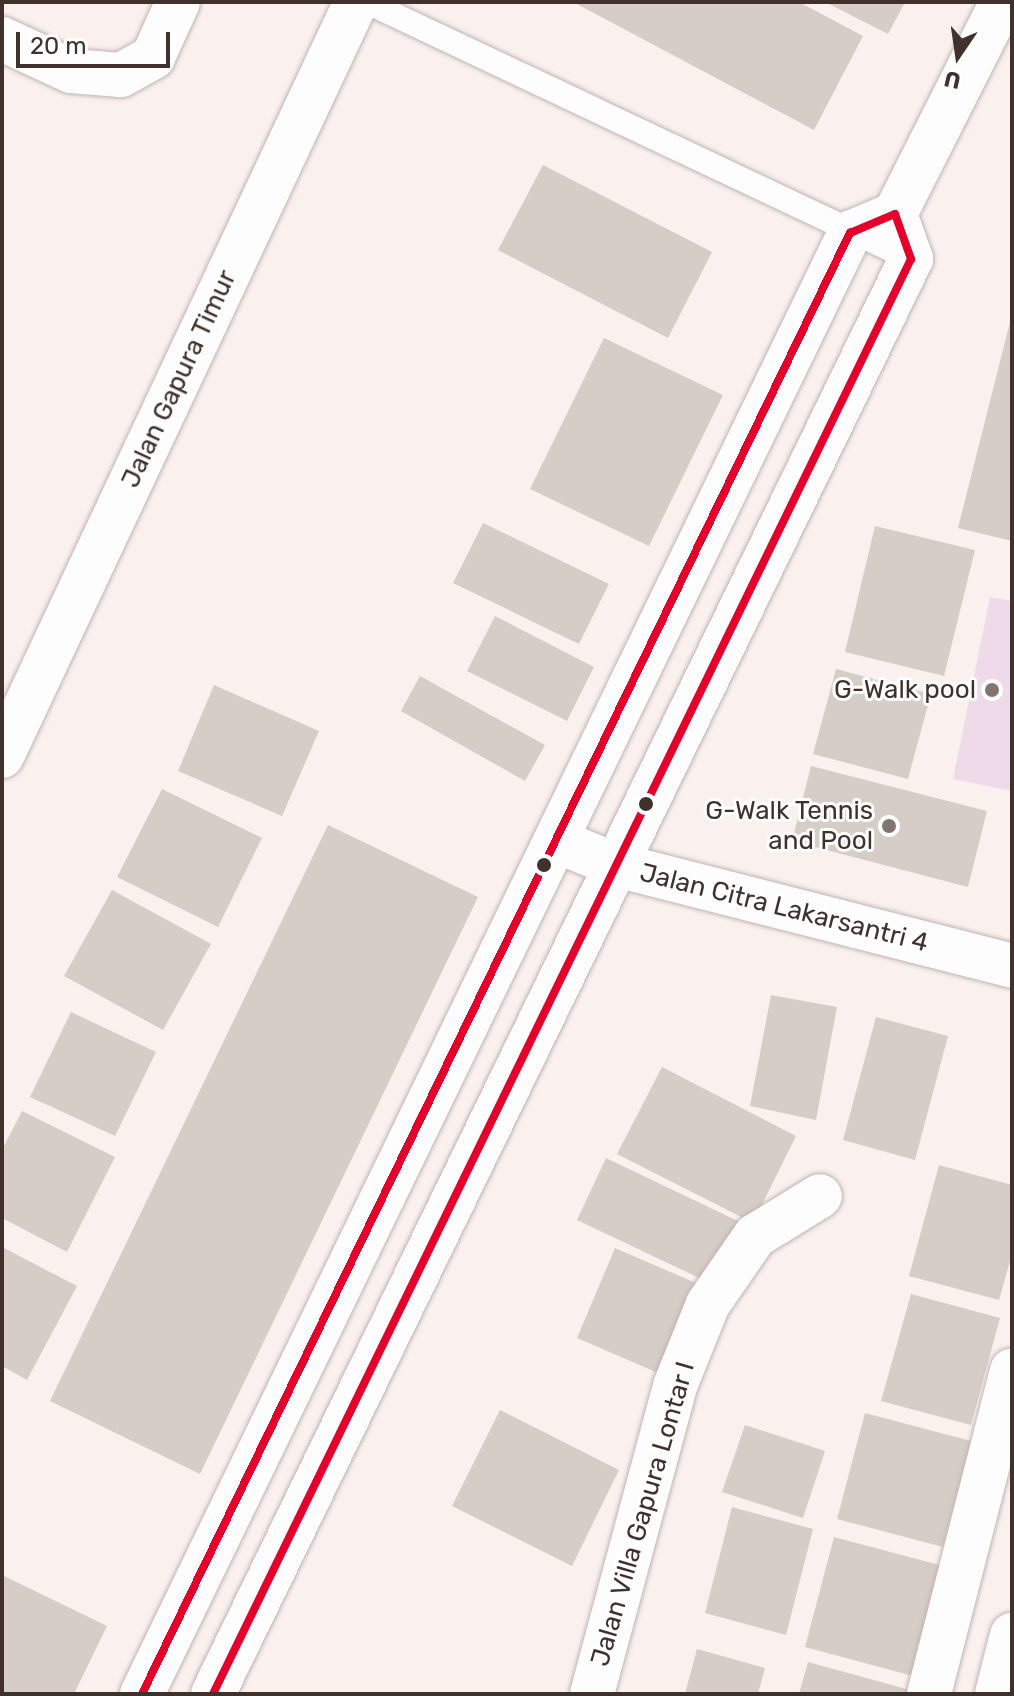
<!DOCTYPE html>
<html>
<head>
<meta charset="utf-8">
<style>
  body { margin:0 }
  #map { position:relative; width:1014px; height:1696px; overflow:hidden; background:#faf1ef; font-family:Rubik,sans-serif }
  div>[style] { position:absolute }
  [style*='--x'] { left:calc(var(--x)*1px); top:calc(var(--y)*1px); width:calc(var(--w)*1px); rotate:calc(var(--a)*1deg) }
  .water>* { inset:0; background:#efdaea }
  .building>* { inset:0; background:#d6cdc7 }
  .roads { filter:drop-shadow(0 0 2px #c0b4b2) drop-shadow(0 0 2px #c0b4b2) }
  .lane>* { height:24px; margin:-12px; padding:0 12px; transform-origin:12px; border-radius:12px; background:#fefdfd }
  .street>* { height:44px; margin:-22px; padding:0 22px; transform-origin:22px; border-radius:22px; background:#fefdfd }
  .secondary>* { height:44px; margin:-22px; padding:0 22px; transform-origin:22px; border-radius:22px; background:#fefdfd }
  .bus-1>* { height:8px; margin:-4px; padding:0 4px; transform-origin:4px; border-radius:4px; background:#e4002b }
  .dots>* { width:22px; height:22px; translate:-50% -50%; box-sizing:border-box; border:4px solid #fff; border-radius:50% }
  span { translate:-50% -50%; white-space:nowrap; text-align:center; line-height:1.15; -webkit-text-stroke:6px #fff; paint-order:stroke }
  .street-label { font-size:26px; color:#41312d }
  .poi-label { font-size:26px; color:#41312d }
  .right { translate:-100% -50%; text-align:right }
  .frame { position:absolute; inset:0; border:4px solid #41312d; pointer-events:none }
  .north { position:absolute; left:918px; top:16px; width:80px; height:80px; -webkit-text-stroke:6px #fff; paint-order:stroke; rotate:193deg; font-size:22px; font-weight:700; line-height:32px; text-align:center; color:#41312d }
  .north::after { content:''; display:block; margin:auto; width:28px; height:36px; background:#41312d; clip-path:polygon(50% 0,100% 100%,50% 72%,0 100%) }
  .scale { position:absolute; left:16px; top:32px; width:154px; height:36px; box-sizing:border-box; border:4px solid #41312d; border-top:0; padding-left:10px; font-size:24px; line-height:28px; white-space:nowrap; color:#41312d; -webkit-text-stroke:6px #fff; paint-order:stroke }
</style>
</head>
<body>
<div id="map">
  <div class="water">
    <i style="clip-path:polygon(990px 597px,1012px 601px,1012px 791px,953px 779px)"></i>
  </div>
  <div class="building">
    <i style="clip-path:polygon(573px 2px,799px 2px,863px 36px,814px 130px)"></i>
    <i style="clip-path:polygon(825px 2px,905px 2px,888px 34px)"></i>
    <i style="clip-path:polygon(543px 165px,712px 252px,668px 338px,498px 250px)"></i>
    <i style="clip-path:polygon(1011px 318px,1012px 318px,1012px 541px,958px 528px)"></i>
    <i style="clip-path:polygon(604px 338px,723px 395px,649px 546px,530px 489px)"></i>
    <i style="clip-path:polygon(483px 523px,609px 584px,579px 644px,453px 583px)"></i>
    <i style="clip-path:polygon(875px 526px,975px 550px,944px 676px,845px 652px)"></i>
    <i style="clip-path:polygon(495px 616px,594px 667px,567px 721px,467px 671px)"></i>
    <i style="clip-path:polygon(836px 669px,931px 694px,908px 779px,813px 754px)"></i>
    <i style="clip-path:polygon(420px 676px,545px 745px,525px 781px,401px 711px)"></i>
    <i style="clip-path:polygon(214px 685px,319px 731px,282px 816px,178px 771px)"></i>
    <i style="clip-path:polygon(811px 766px,987px 811px,968px 887px,792px 841px)"></i>
    <i style="clip-path:polygon(162px 789px,262px 838px,218px 927px,117px 877px)"></i>
    <i style="clip-path:polygon(328px 825px,478px 897px,200px 1474px,50px 1401px)"></i>
    <i style="clip-path:polygon(112px 890px,211px 944px,163px 1030px,64px 976px)"></i>
    <i style="clip-path:polygon(771px 995px,837px 1007px,816px 1120px,750px 1106px)"></i>
    <i style="clip-path:polygon(71px 1012px,156px 1052px,115px 1136px,30px 1097px)"></i>
    <i style="clip-path:polygon(876px 1017px,948px 1036px,915px 1160px,843px 1140px)"></i>
    <i style="clip-path:polygon(662px 1067px,796px 1136px,753px 1223px,617px 1154px)"></i>
    <i style="clip-path:polygon(22px 1111px,115px 1157px,67px 1252px,2px 1218px,2px 1150px)"></i>
    <i style="clip-path:polygon(606px 1158px,744px 1224px,714px 1285px,577px 1220px)"></i>
    <i style="clip-path:polygon(939px 1165px,1012px 1185px,1012px 1254px,999px 1300px,909px 1276px)"></i>
    <i style="clip-path:polygon(2px 1247px,77px 1286px,27px 1380px,2px 1366px)"></i>
    <i style="clip-path:polygon(615px 1248px,703px 1286px,665px 1376px,577px 1338px)"></i>
    <i style="clip-path:polygon(911px 1294px,1000px 1318px,971px 1425px,881px 1401px)"></i>
    <i style="clip-path:polygon(500px 1410px,619px 1470px,572px 1566px,452px 1506px)"></i>
    <i style="clip-path:polygon(865px 1413px,971px 1441px,943px 1547px,837px 1519px)"></i>
    <i style="clip-path:polygon(745px 1425px,825px 1451px,803px 1518px,722px 1492px)"></i>
    <i style="clip-path:polygon(732px 1507px,813px 1529px,786px 1635px,705px 1613px)"></i>
    <i style="clip-path:polygon(834px 1537px,943px 1566px,913px 1676px,805px 1647px)"></i>
    <i style="clip-path:polygon(2px 1575px,107px 1626px,74px 1694px,2px 1694px)"></i>
    <i style="clip-path:polygon(697px 1649px,765px 1668px,758px 1694px,685px 1694px)"></i>
    <i style="clip-path:polygon(808px 1662px,910px 1690px,909px 1694px,799px 1694px)"></i>
  </div>
  <div class="roads">
    <div class="lane">
      <i style="--x:367;--y:2;--w:602;--a:25.29"></i>
    </div>
    <div class="street">
      <i style="--x:2;--y:39;--w:76;--a:24.9"></i>
      <i style="--x:71;--y:71;--w:50;--a:4.6"></i>
      <i style="--x:121;--y:75;--w:37;--a:-29"></i>
      <i style="--x:153;--y:57;--w:60;--a:-65.6"></i>
      <i style="--x:2;--y:756;--w:833;--a:-64.85"></i>
      <i style="--x:559;--y:842;--w:58;--a:22.2"></i>
      <i style="--x:613;--y:864;--w:412;--a:14.3"></i>
      <i style="--x:592;--y:1694;--w:319;--a:-74.9"></i>
      <i style="--x:675;--y:1386;--w:88;--a:-68.1"></i>
      <i style="--x:708;--y:1304;--w:83;--a:-55.3"></i>
      <i style="--x:755;--y:1236;--w:76;--a:-31.6"></i>
    </div>
    <div class="secondary">
      <i style="--x:895;--y:214;--w:237;--a:-63.2"></i>
      <i style="--x:142;--y:1694;--w:1624;--a:-64.15"></i>
      <i style="--x:850;--y:233;--w:49;--a:-22.9"></i>
      <i style="--x:895;--y:214;--w:48;--a:70.4"></i>
      <i style="--x:911;--y:259;--w:1596;--a:115.94"></i>
      <i style="--x:929;--y:1694;--w:334;--a:-75.6"></i>
      <i style="--x:997;--y:1694;--w:61;--a:-75.7"></i>
    </div>
  </div>
  <div class="bus-1">
    <i style="--x:142;--y:1694;--w:1624;--a:-64.15"></i>
    <i style="--x:850;--y:233;--w:49;--a:-22.9"></i>
    <i style="--x:895;--y:214;--w:48;--a:70.4"></i>
    <i style="--x:911;--y:259;--w:1596;--a:115.94"></i>
  </div>
  <div class="dots">
    <i style="left:992px;top:690px;background:#827471"></i>
    <i style="left:646px;top:804px;background:#41312d"></i>
    <i style="left:889px;top:826px;background:#827471"></i>
    <i style="left:544px;top:865px;background:#41312d"></i>
  </div>
  <div class="street-label">
    <span style="left:179px;top:379px;rotate:-65deg">Jalan Gapura Timur</span>
    <span style="left:784px;top:908px;rotate:14deg">Jalan Citra Lakarsantri 4</span>
    <span style="left:643px;top:1514px;rotate:-74deg">Jalan Villa Gapura Lontar I</span>
  </div>
  <div class="poi-label">
    <span class="right" style="left:976px;top:690px">G-Walk pool</span>
    <span class="right" style="left:873px;top:826px">G-Walk Tennis<br>and Pool</span>
  </div>
  <div class="frame"></div>
  <div class="north">U</div>
  <div class="scale">20 m</div>
</div>
</body>
</html>
